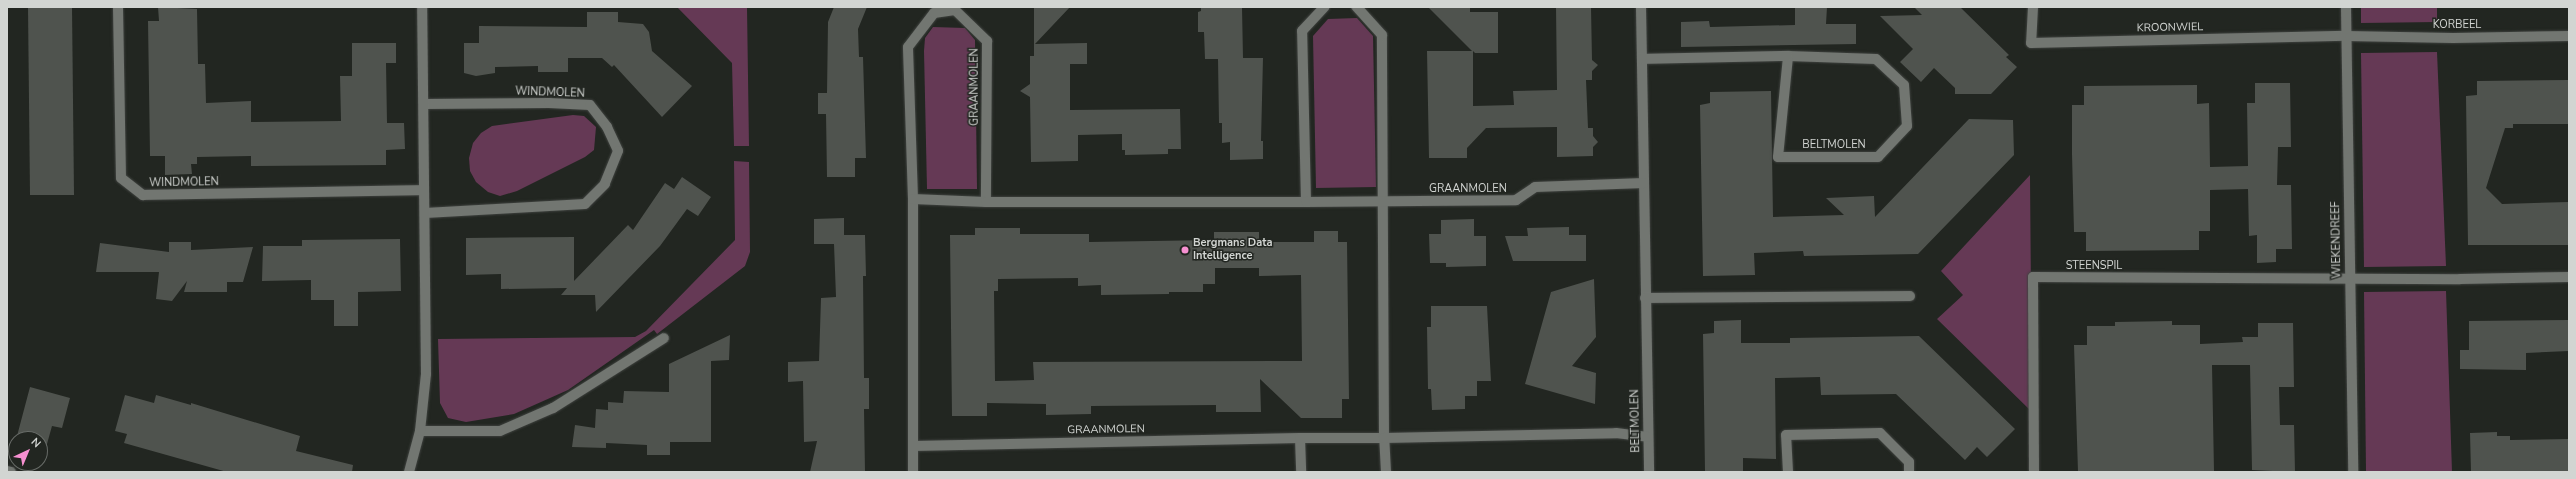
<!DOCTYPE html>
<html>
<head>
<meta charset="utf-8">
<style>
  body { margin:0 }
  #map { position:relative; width:2576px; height:479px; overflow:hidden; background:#222621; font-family:"Nunito Sans",sans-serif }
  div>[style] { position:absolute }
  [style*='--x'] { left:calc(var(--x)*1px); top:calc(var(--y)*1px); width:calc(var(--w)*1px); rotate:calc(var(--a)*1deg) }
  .green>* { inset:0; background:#653955 }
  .building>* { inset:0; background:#4f534e }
  .roads { filter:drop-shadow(0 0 1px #3f423f) drop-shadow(0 0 1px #3f423f) }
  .street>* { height:10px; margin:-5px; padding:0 5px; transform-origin:5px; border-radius:5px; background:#727671 }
  .secondary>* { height:10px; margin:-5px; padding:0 5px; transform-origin:5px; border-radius:5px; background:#727671 }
  .dots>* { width:11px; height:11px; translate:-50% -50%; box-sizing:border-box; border:2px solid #222621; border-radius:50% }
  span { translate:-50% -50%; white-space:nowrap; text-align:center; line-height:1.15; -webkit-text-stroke:3px #222621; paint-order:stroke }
  .street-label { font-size:11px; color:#d2d5d2 }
  .poi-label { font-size:11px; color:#d2d5d2; font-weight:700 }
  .left { translate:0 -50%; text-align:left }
  .frame { position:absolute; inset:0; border:8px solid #d2d5d2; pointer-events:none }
  .north { position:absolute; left:8px; top:431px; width:40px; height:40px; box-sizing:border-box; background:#222621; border:1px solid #686c68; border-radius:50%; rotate:44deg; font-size:11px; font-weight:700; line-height:16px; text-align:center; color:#d2d5d2 }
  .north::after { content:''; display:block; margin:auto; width:14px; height:18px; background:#f690d1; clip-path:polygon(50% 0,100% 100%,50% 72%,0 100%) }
</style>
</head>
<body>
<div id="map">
  <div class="green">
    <i style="clip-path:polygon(677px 7px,747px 7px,749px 146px,734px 146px,732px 63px)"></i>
    <i style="clip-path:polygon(2361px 7px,2437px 7px,2437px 22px,2361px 23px)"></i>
    <i style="clip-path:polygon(1357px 18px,1373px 36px,1376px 187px,1316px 188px,1313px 36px,1328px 19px)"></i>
    <i style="clip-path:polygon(933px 27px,965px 28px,975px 40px,977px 189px,927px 189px,924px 51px,925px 38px)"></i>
    <i style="clip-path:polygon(2437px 52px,2446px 266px,2364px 267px,2361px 53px)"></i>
    <i style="clip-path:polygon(573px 115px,584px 116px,596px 127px,594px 150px,585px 157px,517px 191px,500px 196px,488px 192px,476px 182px,470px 171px,469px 158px,473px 143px,481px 133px,492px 126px)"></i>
    <i style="clip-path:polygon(734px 161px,749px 162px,750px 252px,745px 266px,657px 334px,654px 330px,568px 390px,514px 414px,466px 422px,448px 418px,440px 403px,438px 339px,635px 337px,646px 331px,735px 240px)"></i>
    <i style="clip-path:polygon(2030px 175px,2032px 412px,1937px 319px,1963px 295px,1941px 271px)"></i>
    <i style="clip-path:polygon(2446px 291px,2452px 472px,2366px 472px,2364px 292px)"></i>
  </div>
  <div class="building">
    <i style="clip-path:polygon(28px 7px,72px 7px,74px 195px,30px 195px)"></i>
    <i style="clip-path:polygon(158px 7px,197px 9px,198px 64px,205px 64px,206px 103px,251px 101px,251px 122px,341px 121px,340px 76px,352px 76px,352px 43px,396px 43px,396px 63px,386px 63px,387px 123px,404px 123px,405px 149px,386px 150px,386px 165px,251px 166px,251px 156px,197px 157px,197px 164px,191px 164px,192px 174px,165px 175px,165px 156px,150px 156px,148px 21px,159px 21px)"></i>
    <i style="clip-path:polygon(834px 7px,867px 7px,858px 29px,859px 57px,863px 57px,866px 158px,855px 158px,855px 177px,827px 177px,826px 114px,818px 114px,818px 93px,827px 93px,828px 22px)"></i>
    <i style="clip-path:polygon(1034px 7px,1070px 7px,1035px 44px,1087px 43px,1087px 64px,1070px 64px,1070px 110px,1180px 109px,1181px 149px,1168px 149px,1168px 154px,1125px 155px,1125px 150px,1122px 150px,1122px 134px,1078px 135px,1078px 161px,1031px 162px,1030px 97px,1020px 91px,1030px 84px,1030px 56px,1034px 56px)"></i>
    <i style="clip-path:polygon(1201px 7px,1242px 7px,1243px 58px,1263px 58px,1261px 141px,1263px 141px,1263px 159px,1230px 160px,1230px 142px,1222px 143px,1222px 123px,1219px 123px,1218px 59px,1205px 59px,1204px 32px,1198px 32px,1198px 12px,1201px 11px)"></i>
    <i style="clip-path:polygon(1428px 7px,1470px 7px,1470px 12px,1498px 12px,1498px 53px,1475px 53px,1473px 51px,1473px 106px,1514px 105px,1513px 91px,1557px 90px,1556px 7px,1591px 7px,1592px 60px,1598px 65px,1592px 71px,1592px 80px,1586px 80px,1588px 128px,1593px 128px,1593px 136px,1598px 142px,1593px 147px,1593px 156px,1557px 157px,1557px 127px,1486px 128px,1467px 148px,1467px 158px,1429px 158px,1427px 51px,1472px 51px)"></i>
    <i style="clip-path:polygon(1795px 7px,1827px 7px,1826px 24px,1856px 24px,1856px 44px,1681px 47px,1681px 22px,1709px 21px,1710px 27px,1795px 25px)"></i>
    <i style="clip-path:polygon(1914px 7px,1960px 7px,2009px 55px,2006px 57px,2017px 67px,1991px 94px,1955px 94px,1955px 88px,1934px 68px,1921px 82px,1900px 62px,1913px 49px,1880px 16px,1922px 15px)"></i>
    <i style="clip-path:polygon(587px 12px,618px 12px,618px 22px,643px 24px,649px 32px,652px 51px,692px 86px,662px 117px,614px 65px,612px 67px,602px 58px,568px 58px,568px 72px,538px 72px,538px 66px,495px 67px,495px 73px,476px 76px,464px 73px,464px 43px,479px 43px,479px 26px,587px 27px)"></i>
    <i style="clip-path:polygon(2569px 80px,2569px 124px,2513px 124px,2513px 128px,2505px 128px,2486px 188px,2502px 204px,2569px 202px,2569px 245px,2468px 245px,2466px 96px,2477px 95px,2477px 81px)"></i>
    <i style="clip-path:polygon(2255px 83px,2290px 83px,2291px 147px,2278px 147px,2277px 185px,2291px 185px,2292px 249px,2276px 249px,2276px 262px,2257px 263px,2257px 235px,2249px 236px,2248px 189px,2210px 190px,2210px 231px,2199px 231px,2199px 250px,2086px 251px,2086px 232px,2074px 232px,2072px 154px,2072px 105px,2084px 105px,2084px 86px,2197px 85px,2197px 104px,2209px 103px,2210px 167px,2248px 166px,2247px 103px,2255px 103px)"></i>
    <i style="clip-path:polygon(1771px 91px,1773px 217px,1844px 215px,1826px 198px,1874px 196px,1875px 217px,1969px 119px,2013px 120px,2014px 155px,1918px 254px,1804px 256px,1803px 251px,1754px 253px,1755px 275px,1703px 276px,1700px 105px,1710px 103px,1710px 92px)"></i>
    <i style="clip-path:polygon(682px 177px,711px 197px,698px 216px,687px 209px,660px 246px,596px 312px,595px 295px,561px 295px,567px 288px,501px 289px,501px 274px,466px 275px,466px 238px,574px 237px,574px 281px,628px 225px,633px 230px,665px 183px,674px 189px)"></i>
    <i style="clip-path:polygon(844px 218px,844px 235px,865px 235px,866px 276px,863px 276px,864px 378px,869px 378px,869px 409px,864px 409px,865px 472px,810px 472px,817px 441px,804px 442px,803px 381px,788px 382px,788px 362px,819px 361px,821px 298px,836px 297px,834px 244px,814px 244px,814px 219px)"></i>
    <i style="clip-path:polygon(1474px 219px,1474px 236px,1486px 236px,1486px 266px,1446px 267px,1446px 263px,1430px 263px,1429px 234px,1441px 234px,1441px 220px)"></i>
    <i style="clip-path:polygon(1569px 227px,1569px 235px,1586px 235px,1586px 261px,1513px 261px,1505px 236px,1528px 236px,1527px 228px)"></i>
    <i style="clip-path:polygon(evenodd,975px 228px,1020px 228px,1020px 234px,1089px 234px,1089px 242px,1214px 240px,1214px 232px,1259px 232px,1259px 242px,1314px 242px,1314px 231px,1338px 231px,1338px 242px,1347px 242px,1349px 399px,1342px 399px,1342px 418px,1301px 418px,1260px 379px,1261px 412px,1216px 412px,1216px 405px,1091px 406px,1091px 414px,1046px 415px,1046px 404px,987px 403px,987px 416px,952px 416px,950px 235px,975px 235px,975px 228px,1215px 268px,1259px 268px,1259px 276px,1301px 275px,1302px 361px,1033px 362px,1034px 380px,995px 381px,994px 291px,998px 291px,998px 279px,1078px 278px,1078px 286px,1101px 285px,1101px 295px,1169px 294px,1169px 292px,1203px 292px,1203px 284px,1215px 284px,1215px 268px)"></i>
    <i style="clip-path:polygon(400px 239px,401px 291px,358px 292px,358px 326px,334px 326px,334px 300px,311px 300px,311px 280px,262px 281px,263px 246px,302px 246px,302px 240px)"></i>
    <i style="clip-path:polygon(169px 242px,191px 242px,191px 250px,253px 247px,243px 282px,227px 282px,227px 292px,184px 292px,187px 281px,172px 301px,156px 299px,159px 272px,96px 272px,100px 243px,169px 252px)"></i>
    <i style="clip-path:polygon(1594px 279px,1596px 337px,1572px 366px,1596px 373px,1595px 404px,1525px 384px,1551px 292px)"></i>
    <i style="clip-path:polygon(1431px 306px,1487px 306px,1491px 381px,1477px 381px,1477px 396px,1465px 396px,1465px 409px,1432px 410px,1431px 389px,1428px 389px,1427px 327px,1431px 327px)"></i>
    <i style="clip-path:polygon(1741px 320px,1741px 343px,1790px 343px,1790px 338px,1919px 336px,2015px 429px,1987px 457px,1977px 447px,1965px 460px,1896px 394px,1821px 395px,1820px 377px,1775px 378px,1776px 459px,1743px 458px,1743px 472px,1705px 472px,1703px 334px,1714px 333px,1714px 321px)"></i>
    <i style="clip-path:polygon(2569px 320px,2569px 351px,2526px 353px,2526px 370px,2460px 369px,2460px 350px,2469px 350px,2469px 321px)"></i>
    <i style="clip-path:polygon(2172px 321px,2172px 325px,2200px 325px,2200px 344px,2243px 342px,2242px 337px,2258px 337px,2258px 323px,2293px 323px,2294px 387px,2279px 387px,2280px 425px,2294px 425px,2295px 472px,2252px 470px,2250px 365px,2212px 365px,2214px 471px,2078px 472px,2074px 345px,2087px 345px,2087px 326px,2115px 326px,2115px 322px)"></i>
    <i style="clip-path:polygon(730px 335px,729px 360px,711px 361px,711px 442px,670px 442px,670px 455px,647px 455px,647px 445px,606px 443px,606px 448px,572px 447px,575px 425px,595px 428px,596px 409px,608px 410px,608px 402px,623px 403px,624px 391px,669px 392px,669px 364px)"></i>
    <i style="clip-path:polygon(30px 387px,70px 398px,62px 428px,52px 426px,47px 444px,40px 442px,40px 439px,17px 436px)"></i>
    <i style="clip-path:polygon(125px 395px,154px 403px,156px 395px,191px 405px,191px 403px,300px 436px,296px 451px,353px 465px,352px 472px,227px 472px,124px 443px,127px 434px,115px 431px)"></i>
    <i style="clip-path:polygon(2497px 432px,2497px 436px,2510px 436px,2510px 440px,2569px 439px,2569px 472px,2471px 472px,2470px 433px)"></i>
  </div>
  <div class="roads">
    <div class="street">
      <i style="--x:118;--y:7;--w:171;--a:89"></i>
      <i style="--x:121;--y:178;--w:28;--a:38"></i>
      <i style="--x:143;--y:195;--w:281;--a:-1"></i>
      <i style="--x:1641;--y:7;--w:465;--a:89"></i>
      <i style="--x:2033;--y:7;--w:36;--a:93"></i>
      <i style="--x:2031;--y:43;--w:315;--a:-1.3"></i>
      <i style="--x:2346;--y:36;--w:107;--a:1.1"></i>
      <i style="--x:2453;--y:38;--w:116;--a:-1"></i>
      <i style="--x:1788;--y:56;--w:88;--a:2"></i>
      <i style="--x:1876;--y:59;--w:38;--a:43"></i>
      <i style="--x:1904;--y:85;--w:41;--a:85.8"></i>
      <i style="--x:1907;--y:126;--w:42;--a:133.1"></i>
      <i style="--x:1878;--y:157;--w:100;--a:180"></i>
      <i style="--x:1778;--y:157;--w:101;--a:-84.3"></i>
      <i style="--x:1642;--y:59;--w:146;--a:-1.2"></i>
      <i style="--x:425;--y:104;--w:124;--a:-0.5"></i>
      <i style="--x:549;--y:103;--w:41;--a:2.8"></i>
      <i style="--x:590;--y:105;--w:28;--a:52"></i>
      <i style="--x:607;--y:127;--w:26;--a:65"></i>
      <i style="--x:618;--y:151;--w:35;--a:112"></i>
      <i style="--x:605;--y:184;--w:28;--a:135"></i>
      <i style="--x:585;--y:204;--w:160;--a:176.8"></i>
      <i style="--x:913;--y:199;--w:152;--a:-91.9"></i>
      <i style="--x:908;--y:47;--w:43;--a:-52.6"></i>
      <i style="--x:934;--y:13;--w:21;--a:-8"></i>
      <i style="--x:955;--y:10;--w:45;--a:44.1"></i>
      <i style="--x:987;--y:41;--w:161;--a:90.4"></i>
      <i style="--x:1306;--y:202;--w:171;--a:-91.3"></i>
      <i style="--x:1302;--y:31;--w:33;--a:-47"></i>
      <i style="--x:1645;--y:298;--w:265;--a:-0.4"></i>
      <i style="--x:420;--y:431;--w:80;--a:0"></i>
      <i style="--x:500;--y:431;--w:58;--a:-23.5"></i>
      <i style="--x:553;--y:408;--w:131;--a:-32.2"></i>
      <i style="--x:1300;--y:438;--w:34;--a:88"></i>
      <i style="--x:913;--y:446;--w:387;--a:-1.2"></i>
      <i style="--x:1300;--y:438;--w:84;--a:0"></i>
      <i style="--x:1384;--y:438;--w:403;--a:-90.3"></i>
      <i style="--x:1382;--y:35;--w:38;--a:-132"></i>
      <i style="--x:7;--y:471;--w:4;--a:14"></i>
      <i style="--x:409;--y:472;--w:42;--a:-75"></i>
      <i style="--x:420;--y:431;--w:57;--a:-84"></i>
      <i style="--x:426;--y:374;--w:367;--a:-90.6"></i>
      <i style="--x:913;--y:472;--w:273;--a:-90"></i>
      <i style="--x:913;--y:199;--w:73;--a:2.4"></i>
      <i style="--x:986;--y:202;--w:320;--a:0"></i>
      <i style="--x:1306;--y:202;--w:210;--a:-0.5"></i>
      <i style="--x:1516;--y:200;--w:23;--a:-34"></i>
      <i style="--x:1535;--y:187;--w:109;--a:-2.1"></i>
      <i style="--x:1386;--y:472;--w:34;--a:-93"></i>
      <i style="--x:1384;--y:438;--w:232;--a:-1.2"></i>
      <i style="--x:1616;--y:433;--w:32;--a:7"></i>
      <i style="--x:1788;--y:472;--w:37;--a:-93"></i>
      <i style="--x:1786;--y:435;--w:94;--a:-1.2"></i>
      <i style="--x:1880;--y:433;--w:41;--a:45"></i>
      <i style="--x:1909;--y:462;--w:10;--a:90"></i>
      <i style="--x:2034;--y:472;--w:195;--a:-90.3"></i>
      <i style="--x:2033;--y:277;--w:427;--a:0.3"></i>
      <i style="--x:2460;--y:279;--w:109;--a:-1.1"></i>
    </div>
    <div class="secondary">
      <i style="--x:2346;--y:7;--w:465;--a:89.1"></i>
    </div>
  </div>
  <div class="dots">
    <i style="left:1185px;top:250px;background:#f690d1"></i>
  </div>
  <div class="street-label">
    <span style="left:2457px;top:25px">KORBEEL</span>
    <span style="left:2170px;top:28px;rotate:-1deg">KROONWIEL</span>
    <span style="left:975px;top:87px;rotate:-90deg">GRAANMOLEN</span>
    <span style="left:550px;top:93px;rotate:2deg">WINDMOLEN</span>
    <span style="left:1834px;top:145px">BELTMOLEN</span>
    <span style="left:184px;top:183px;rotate:-1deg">WINDMOLEN</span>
    <span style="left:1468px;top:189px">GRAANMOLEN</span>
    <span style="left:2337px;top:240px;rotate:-91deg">WIEKENDREEF</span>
    <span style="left:2094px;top:266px">STEENSPIL</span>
    <span style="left:1636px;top:421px;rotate:-91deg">BELTMOLEN</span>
    <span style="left:1106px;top:430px;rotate:-1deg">GRAANMOLEN</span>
  </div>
  <div class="poi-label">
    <span class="left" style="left:1193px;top:250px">Bergmans Data<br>Intelligence</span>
  </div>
  <div class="frame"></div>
  <div class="north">N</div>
</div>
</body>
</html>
